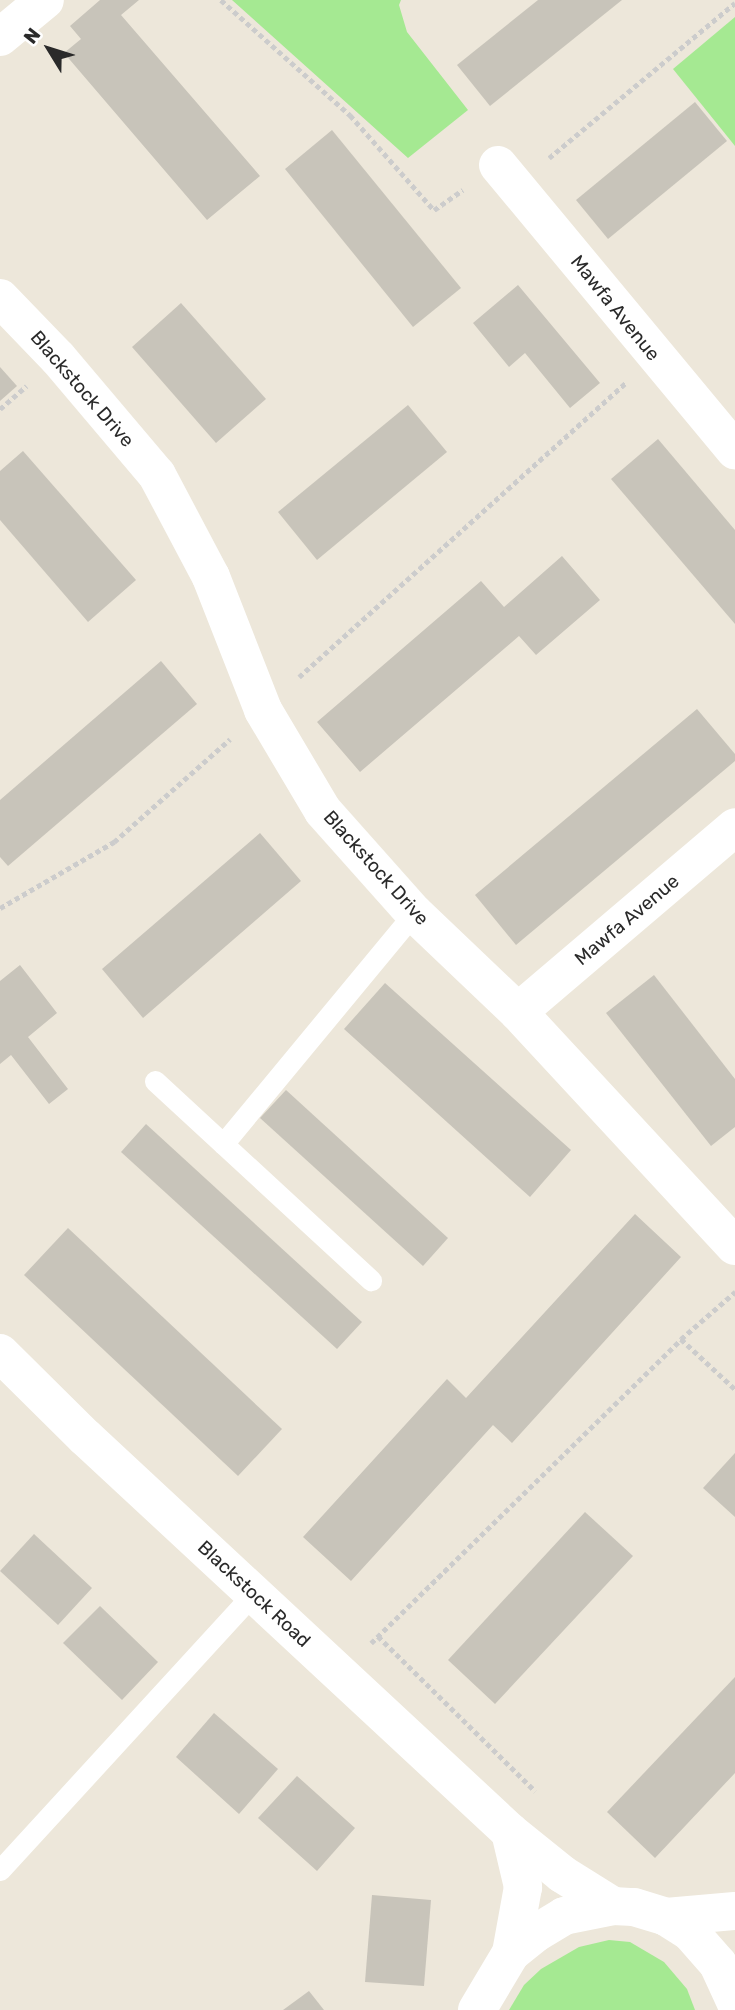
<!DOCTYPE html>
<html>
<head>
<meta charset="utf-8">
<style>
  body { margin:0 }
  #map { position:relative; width:735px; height:2010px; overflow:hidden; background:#ede7da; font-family:Rubik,sans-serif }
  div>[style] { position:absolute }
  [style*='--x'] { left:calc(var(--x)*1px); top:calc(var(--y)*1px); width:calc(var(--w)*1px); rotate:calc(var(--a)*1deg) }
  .green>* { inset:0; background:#a5e992 }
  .building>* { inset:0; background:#c8c4ba }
  .path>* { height:4.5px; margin-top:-2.25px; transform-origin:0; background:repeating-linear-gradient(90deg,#ccc 0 5px,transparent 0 8.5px) }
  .service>* { height:21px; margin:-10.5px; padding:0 10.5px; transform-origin:10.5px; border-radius:10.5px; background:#fff }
  .minor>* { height:38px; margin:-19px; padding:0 19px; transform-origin:19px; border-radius:19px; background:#fff }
  .tertiary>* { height:38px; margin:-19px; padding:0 19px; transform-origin:19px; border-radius:19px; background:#fff }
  span { translate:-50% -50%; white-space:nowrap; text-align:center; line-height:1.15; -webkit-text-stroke:7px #fff; paint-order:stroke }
  .street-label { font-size:19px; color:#2a2a2a }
  .north { position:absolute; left:14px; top:14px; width:70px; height:70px; -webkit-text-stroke:5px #fff; paint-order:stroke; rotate:308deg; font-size:19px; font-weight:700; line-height:28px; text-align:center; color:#2a2a2a }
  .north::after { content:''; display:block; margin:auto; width:24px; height:32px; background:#2a2a2a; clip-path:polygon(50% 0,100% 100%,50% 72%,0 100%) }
</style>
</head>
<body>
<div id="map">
  <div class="green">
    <i style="clip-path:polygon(232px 0,401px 0,399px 5px,407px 32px,468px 110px,408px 158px)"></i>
    <i style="clip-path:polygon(735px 17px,735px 146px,673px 69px)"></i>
    <i style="clip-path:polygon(609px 1940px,630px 1942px,664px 1962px,687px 1989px,695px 2010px,509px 2010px,524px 1985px,541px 1969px,579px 1947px)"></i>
  </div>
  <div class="building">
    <i style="clip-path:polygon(100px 0,139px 0,121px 15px,260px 176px,207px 220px,64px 53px,81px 39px,70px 26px)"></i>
    <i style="clip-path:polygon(538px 0,622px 0,490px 106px,457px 65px)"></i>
    <i style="clip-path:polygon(695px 102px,727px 141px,608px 239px,576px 200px)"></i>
    <i style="clip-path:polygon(332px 130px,461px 288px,413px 327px,285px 169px)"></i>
    <i style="clip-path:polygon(518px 285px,600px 383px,570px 408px,525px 353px,509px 367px,473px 323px)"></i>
    <i style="clip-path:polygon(181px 303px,266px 399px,216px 443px,132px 347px)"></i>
    <i style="clip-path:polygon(0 367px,17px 386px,0 401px)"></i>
    <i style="clip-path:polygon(408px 405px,447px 452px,317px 560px,278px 512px)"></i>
    <i style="clip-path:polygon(658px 439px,735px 530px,735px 624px,611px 479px)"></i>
    <i style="clip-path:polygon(23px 451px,136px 580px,88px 622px,0 520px,0 471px)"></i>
    <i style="clip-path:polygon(562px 556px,600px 600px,536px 655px,519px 636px,360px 772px,317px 722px,481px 581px,504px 607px)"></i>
    <i style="clip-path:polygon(161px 661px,197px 704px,8px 866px,0 857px,0 800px)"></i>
    <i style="clip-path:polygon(697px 709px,735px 754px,735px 761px,516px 945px,475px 895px)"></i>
    <i style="clip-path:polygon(260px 833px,301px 881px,143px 1018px,102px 969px)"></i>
    <i style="clip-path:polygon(20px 965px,57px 1013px,28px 1037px,68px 1089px,49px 1104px,11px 1055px,0 1064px,0 981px)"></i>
    <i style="clip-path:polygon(654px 975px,735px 1079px,735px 1127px,711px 1146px,606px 1013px)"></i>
    <i style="clip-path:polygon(385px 983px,571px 1150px,530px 1197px,344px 1029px)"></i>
    <i style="clip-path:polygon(286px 1090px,448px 1238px,423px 1266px,260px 1118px)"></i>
    <i style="clip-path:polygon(146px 1124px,362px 1322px,337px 1349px,121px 1152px)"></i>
    <i style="clip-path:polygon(635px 1214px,681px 1257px,512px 1443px,493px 1425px,351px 1581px,303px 1537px,447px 1379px,466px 1398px)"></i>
    <i style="clip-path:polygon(68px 1228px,282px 1429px,238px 1476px,24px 1275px)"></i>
    <i style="clip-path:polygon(735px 1453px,735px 1517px,703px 1488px)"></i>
    <i style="clip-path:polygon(585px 1512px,633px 1556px,495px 1704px,448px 1660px)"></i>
    <i style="clip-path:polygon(34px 1534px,92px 1588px,58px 1625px,0 1571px)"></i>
    <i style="clip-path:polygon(100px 1606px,158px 1662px,122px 1700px,63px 1643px)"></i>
    <i style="clip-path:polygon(735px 1677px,735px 1773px,655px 1858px,607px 1812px)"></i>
    <i style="clip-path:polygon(214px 1713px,278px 1769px,239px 1814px,176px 1757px)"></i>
    <i style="clip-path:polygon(297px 1776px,355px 1828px,317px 1871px,258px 1818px)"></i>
    <i style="clip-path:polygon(372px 1895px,431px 1900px,424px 1986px,365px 1982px)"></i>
    <i style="clip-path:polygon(309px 1991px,324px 2010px,283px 2010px)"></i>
  </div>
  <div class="path">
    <i style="--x:221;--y:0;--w:173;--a:41.7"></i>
    <i style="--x:350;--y:115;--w:127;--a:48.5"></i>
    <i style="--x:434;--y:210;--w:35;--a:-35"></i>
    <i style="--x:549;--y:158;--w:242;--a:-39.8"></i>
    <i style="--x:0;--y:409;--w:35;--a:-41"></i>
    <i style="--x:299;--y:677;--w:439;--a:-42"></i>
    <i style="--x:0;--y:908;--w:132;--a:-30.1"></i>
    <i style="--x:114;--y:842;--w:155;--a:-41.6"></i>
    <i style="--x:681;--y:1339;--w:74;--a:42.8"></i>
    <i style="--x:378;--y:1636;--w:221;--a:44.6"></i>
    <i style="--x:371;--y:1643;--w:434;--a:-44.4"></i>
    <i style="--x:681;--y:1339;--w:72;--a:-41"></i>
  </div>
  <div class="service">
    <i style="--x:155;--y:1081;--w:294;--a:42.7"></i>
    <i style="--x:223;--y:1144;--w:300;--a:-50.4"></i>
    <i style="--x:0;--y:1870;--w:374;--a:-47.5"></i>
  </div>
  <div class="minor">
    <i style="--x:0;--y:37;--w:58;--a:-39.4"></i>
    <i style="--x:498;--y:165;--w:371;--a:50.3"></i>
    <i style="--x:0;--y:298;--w:83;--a:46"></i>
    <i style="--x:58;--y:358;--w:153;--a:49.8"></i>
    <i style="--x:157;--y:475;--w:115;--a:62.1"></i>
    <i style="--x:211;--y:577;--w:143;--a:68.6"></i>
    <i style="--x:263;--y:710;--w:117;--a:59.3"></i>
    <i style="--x:323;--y:811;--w:137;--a:48.3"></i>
    <i style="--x:414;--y:913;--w:144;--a:43.6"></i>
    <i style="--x:518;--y:1012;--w:319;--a:47.2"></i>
    <i style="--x:518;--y:1012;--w:285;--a:-40.4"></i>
  </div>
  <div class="tertiary">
    <i style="--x:0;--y:1353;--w:120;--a:44.7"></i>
    <i style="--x:85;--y:1437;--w:580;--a:42.9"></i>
    <i style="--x:510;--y:1832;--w:67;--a:38.9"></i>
    <i style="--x:562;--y:1874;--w:60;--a:32.1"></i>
    <i style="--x:510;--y:1832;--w:57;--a:76.7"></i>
    <i style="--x:523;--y:1887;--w:67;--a:100.3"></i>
    <i style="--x:666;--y:1917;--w:69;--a:-5"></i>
    <i style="--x:477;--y:2010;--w:66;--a:-59.2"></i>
    <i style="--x:511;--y:1953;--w:32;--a:-39"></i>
    <i style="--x:536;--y:1933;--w:33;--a:-31"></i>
    <i style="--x:564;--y:1916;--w:50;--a:-11.5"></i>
    <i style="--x:613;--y:1906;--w:21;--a:3"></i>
    <i style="--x:634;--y:1907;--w:34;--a:17"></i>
    <i style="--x:666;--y:1917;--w:28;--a:32"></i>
    <i style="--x:690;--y:1932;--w:43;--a:48.8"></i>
    <i style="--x:718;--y:1964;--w:41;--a:65.3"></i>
  </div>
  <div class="street-label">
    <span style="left:615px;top:308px;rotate:51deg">Mawfa Avenue</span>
    <span style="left:82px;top:389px;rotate:49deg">Blackstock Drive</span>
    <span style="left:376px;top:868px;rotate:48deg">Blackstock Drive</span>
    <span style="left:627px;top:920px;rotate:-40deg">Mawfa Avenue</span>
    <span style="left:254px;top:1594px;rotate:43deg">Blackstock Road</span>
  </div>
  <div class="north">N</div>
</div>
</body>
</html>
